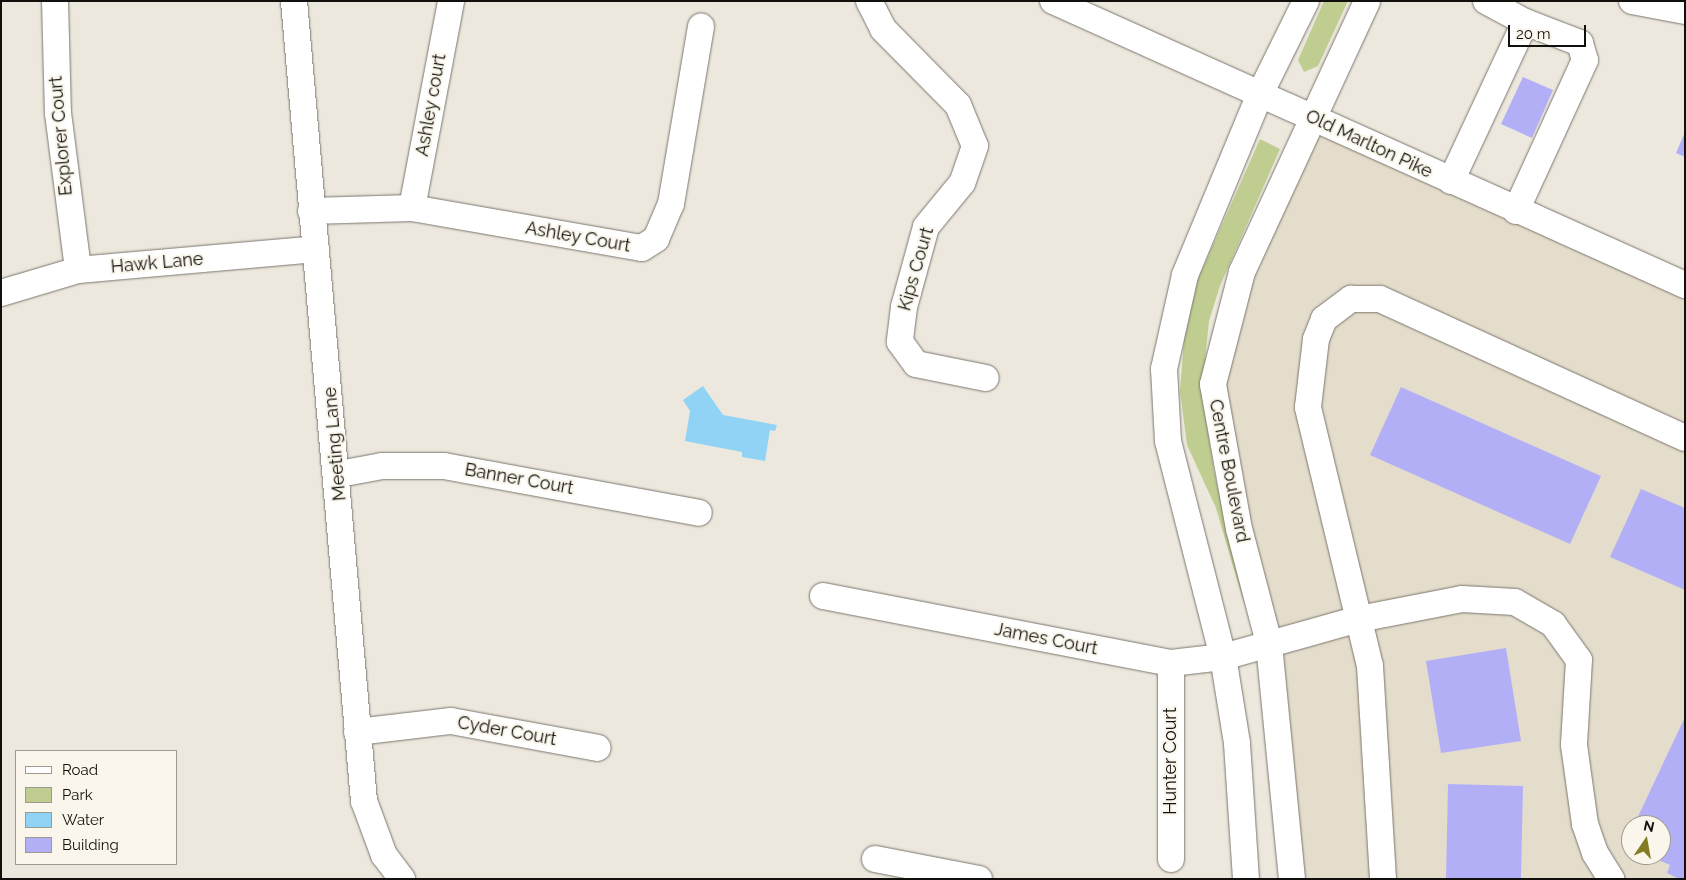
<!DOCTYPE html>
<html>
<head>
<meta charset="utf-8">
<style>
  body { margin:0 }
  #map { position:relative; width:1686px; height:880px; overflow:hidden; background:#ede8de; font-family:Raleway,sans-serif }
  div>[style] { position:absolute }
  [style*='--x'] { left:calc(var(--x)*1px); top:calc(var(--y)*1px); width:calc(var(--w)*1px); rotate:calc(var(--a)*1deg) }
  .built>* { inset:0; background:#e5ddcc }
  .green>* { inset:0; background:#bfcd91 }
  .water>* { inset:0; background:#91d3f5 }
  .building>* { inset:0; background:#b3aff7 }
  .roads { filter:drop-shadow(0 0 1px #7b766d) drop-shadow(0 0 1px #7b766d) }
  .minor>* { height:26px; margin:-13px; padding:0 13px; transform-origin:13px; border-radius:13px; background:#fff }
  span { translate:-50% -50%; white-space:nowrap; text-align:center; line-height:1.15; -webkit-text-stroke:4px #faf6eb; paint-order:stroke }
  .street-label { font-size:18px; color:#12100d }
  .frame { position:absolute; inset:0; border:2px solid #12100d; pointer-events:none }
  .legend { position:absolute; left:15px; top:750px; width:162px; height:115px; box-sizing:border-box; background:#faf6eb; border:1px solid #9d9a92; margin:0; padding:6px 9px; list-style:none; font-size:15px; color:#12100d }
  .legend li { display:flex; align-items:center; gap:10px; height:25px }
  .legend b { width:25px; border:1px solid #9d9a92 }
  .north { position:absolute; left:1621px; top:815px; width:50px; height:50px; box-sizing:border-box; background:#faf6eb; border:1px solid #9d9a92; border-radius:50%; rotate:12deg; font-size:14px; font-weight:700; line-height:20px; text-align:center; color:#12100d }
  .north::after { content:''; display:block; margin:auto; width:18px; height:22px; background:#847d24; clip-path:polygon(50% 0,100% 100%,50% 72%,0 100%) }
  .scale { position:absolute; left:1508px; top:25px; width:78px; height:22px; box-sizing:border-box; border:2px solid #12100d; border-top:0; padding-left:6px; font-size:15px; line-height:18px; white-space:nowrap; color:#12100d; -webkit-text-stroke:4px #faf6eb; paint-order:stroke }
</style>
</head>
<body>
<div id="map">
  <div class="built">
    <i style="clip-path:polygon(evenodd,1310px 117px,1685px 285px,1685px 879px,1292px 879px,1290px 837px,1213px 384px,1310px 117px,1631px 825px,1661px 825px,1661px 855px,1631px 855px,1631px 825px)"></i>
  </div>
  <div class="green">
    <i style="clip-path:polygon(1324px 1px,1348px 1px,1318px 66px,1304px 72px,1298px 60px)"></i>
    <i style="clip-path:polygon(1260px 139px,1280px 149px,1220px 286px,1209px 321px,1202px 390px,1214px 471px,1244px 604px,1216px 508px,1187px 445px,1180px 391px,1184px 340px,1198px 279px)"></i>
  </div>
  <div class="water">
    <i style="clip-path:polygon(703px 386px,723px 415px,777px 425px,775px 431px,770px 430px,765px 461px,742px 457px,742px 452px,685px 441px,690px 411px,683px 400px)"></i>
  </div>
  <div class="building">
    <i style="clip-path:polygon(1523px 77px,1553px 90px,1532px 138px,1501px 124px)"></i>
    <i style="clip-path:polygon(1685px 132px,1685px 157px,1676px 153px)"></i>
    <i style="clip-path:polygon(1401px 387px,1601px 476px,1570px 544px,1370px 455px)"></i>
    <i style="clip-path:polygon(1641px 489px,1685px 508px,1685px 590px,1610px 557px)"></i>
    <i style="clip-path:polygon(1506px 648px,1521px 741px,1441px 753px,1426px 661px)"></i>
    <i style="clip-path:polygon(1685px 717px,1685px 879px,1679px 879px,1667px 873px,1670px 865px,1647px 855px,1661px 855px,1661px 825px,1634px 825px)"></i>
    <i style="clip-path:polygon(1448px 784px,1523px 786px,1521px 879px,1446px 879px)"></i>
  </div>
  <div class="roads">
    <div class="minor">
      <i style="--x:55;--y:1;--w:112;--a:88.5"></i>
      <i style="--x:58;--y:113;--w:158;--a:82.7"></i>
      <i style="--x:294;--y:1;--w:803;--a:85"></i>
      <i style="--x:364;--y:801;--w:58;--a:69.7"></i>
      <i style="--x:384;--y:855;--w:30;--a:53"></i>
      <i style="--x:869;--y:1;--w:31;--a:63"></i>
      <i style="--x:883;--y:29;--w:107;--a:45.4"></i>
      <i style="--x:958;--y:105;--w:44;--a:67.5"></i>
      <i style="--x:975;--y:146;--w:39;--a:109"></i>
      <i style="--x:962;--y:183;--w:57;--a:129.3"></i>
      <i style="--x:926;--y:227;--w:83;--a:105.4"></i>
      <i style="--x:904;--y:307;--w:35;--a:97"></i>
      <i style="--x:900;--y:342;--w:27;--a:54"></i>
      <i style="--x:916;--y:364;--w:71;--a:11.3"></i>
      <i style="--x:1053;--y:1;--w:693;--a:24.2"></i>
      <i style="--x:1486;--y:1;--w:44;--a:28.3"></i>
      <i style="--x:1632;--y:1;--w:54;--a:10.7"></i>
      <i style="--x:1451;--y:181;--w:175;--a:-65"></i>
      <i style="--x:1525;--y:22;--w:59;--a:20.9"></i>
      <i style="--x:1580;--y:43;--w:18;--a:74"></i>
      <i style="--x:1585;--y:60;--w:166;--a:114.6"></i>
      <i style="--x:412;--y:208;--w:211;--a:-79.3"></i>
      <i style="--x:311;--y:211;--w:101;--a:-1.7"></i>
      <i style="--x:412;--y:208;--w:233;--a:9.9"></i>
      <i style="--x:642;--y:248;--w:17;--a:-33"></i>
      <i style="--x:656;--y:239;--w:38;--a:-67"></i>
      <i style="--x:671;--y:204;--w:180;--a:-80.4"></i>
      <i style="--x:1;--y:293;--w:80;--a:-16.6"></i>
      <i style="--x:78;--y:270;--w:239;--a:-5"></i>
      <i style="--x:339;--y:474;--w:44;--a:-10.5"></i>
      <i style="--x:382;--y:466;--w:62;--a:0"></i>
      <i style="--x:444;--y:466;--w:259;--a:10.4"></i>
      <i style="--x:823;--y:596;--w:354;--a:10.9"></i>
      <i style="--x:1171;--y:663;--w:52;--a:-6.6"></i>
      <i style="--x:1223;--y:657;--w:141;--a:-15.6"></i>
      <i style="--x:1359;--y:619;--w:105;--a:-11"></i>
      <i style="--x:1462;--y:599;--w:53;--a:3.2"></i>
      <i style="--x:1515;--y:602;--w:44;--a:30.1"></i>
      <i style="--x:1553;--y:624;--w:44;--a:54.2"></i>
      <i style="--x:1579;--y:660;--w:85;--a:93.4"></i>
      <i style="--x:1574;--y:745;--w:80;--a:82.1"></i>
      <i style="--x:1585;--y:824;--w:31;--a:71"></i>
      <i style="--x:1595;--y:853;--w:31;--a:58"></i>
      <i style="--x:357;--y:732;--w:95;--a:-6.7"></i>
      <i style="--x:451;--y:721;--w:149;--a:10.4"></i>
      <i style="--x:875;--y:859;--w:106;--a:10.9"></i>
      <i style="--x:1171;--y:859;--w:196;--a:-90"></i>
      <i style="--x:1246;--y:879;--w:136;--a:-93.8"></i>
      <i style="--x:1237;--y:743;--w:87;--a:-99.2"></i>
      <i style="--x:1223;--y:657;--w:223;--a:-104.3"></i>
      <i style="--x:1168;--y:441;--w:72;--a:-93.2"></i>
      <i style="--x:1164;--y:369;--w:96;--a:-77.4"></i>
      <i style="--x:1185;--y:275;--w:196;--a:-67.5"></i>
      <i style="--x:1260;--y:94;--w:104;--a:-63.7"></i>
      <i style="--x:1292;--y:879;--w:237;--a:-95.6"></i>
      <i style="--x:1269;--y:643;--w:118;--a:-104.7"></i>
      <i style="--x:1239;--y:529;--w:147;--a:-100.2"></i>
      <i style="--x:1213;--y:384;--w:116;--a:-75.5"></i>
      <i style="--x:1242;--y:272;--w:298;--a:-65.2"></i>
      <i style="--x:1383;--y:879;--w:213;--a:-93.5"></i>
      <i style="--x:1370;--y:666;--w:266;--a:-103.5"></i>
      <i style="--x:1308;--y:407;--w:68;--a:-83.3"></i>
      <i style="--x:1316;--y:339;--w:22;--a:-68"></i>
      <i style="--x:1324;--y:319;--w:34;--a:-37"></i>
      <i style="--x:1351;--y:299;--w:29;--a:0"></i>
      <i style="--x:1380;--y:299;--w:335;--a:24.5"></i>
    </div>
  </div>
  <div class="street-label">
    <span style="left:431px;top:105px;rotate:-80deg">Ashley court</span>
    <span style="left:61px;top:136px;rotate:-95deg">Explorer Court</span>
    <span style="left:1369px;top:144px;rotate:25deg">Old Marlton Pike</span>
    <span style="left:578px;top:237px;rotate:10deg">Ashley Court</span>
    <span style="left:157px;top:263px;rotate:-5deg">Hawk Lane</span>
    <span style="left:916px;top:269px;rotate:-74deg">Kips Court</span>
    <span style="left:335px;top:444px;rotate:-95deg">Meeting Lane</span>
    <span style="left:1229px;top:471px;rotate:79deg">Centre Boulevard</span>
    <span style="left:519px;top:479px;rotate:10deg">Banner Court</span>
    <span style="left:1046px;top:639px;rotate:11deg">James Court</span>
    <span style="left:507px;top:731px;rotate:10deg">Cyder Court</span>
    <span style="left:1170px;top:761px;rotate:-90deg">Hunter Court</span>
  </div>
  <div class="frame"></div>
  <ul class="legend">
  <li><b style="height:6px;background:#fff"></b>Road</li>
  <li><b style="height:14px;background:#bfcd91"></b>Park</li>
  <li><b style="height:14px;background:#91d3f5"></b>Water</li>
  <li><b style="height:14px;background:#b3aff7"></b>Building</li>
  </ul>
  <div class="north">N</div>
  <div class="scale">20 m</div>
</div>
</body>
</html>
